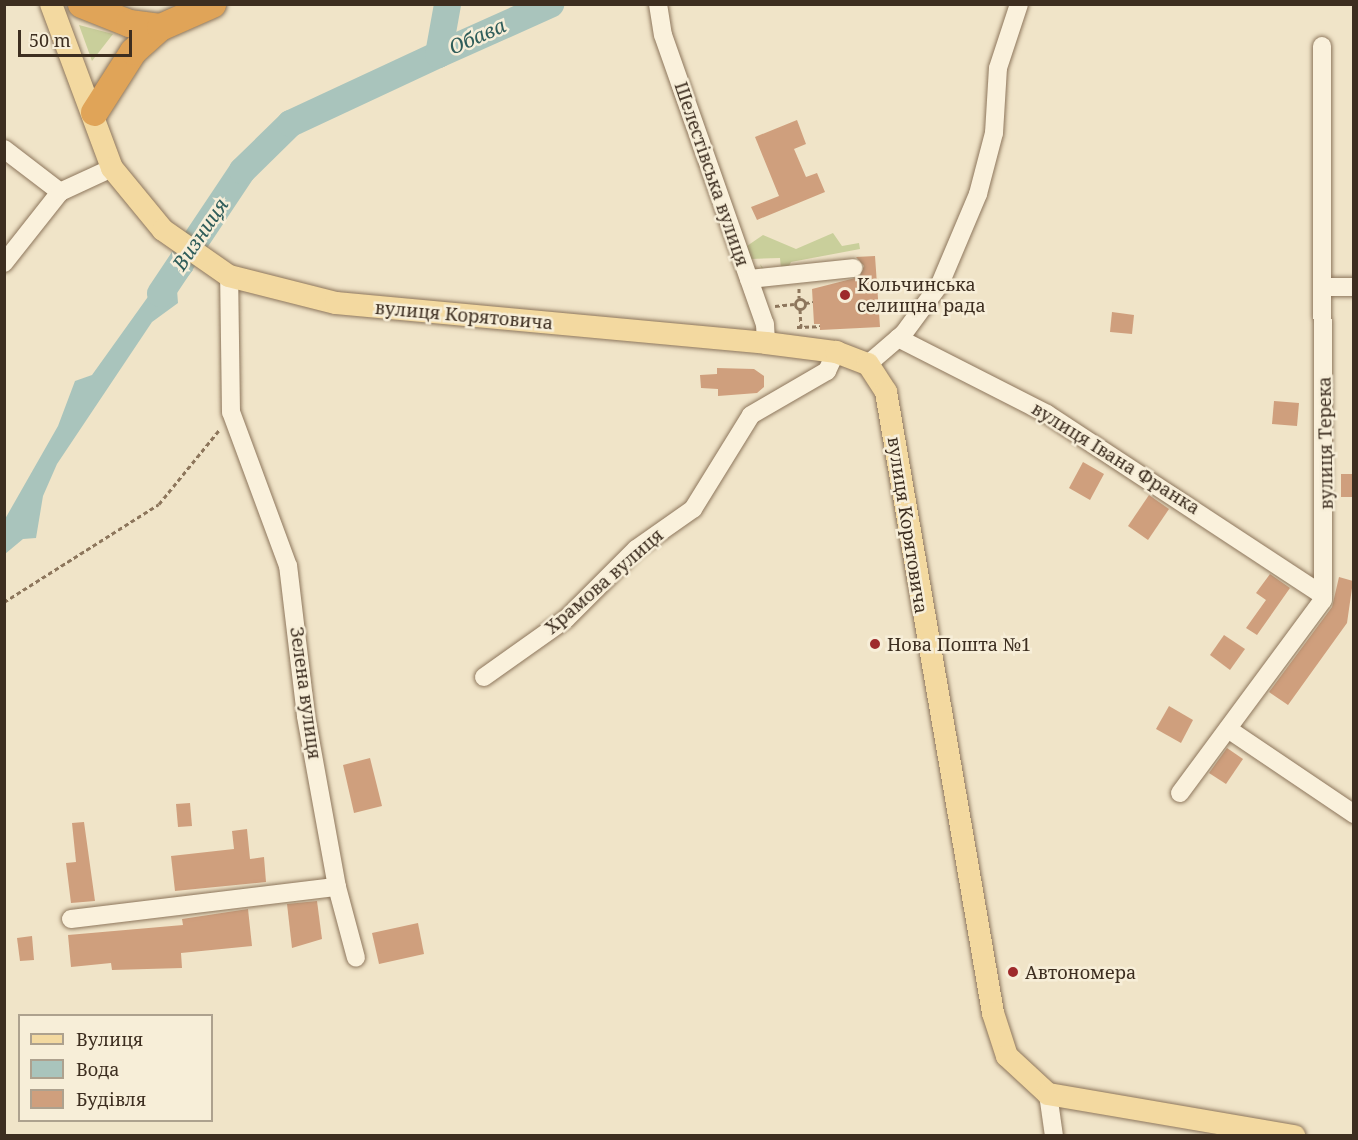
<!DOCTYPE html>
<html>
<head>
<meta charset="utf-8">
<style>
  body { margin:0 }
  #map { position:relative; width:1358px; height:1140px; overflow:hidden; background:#f0e4c8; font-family:"Noto Serif",serif }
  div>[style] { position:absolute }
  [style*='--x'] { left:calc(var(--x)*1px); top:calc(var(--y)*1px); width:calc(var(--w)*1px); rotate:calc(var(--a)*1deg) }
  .green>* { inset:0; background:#c9cf9b }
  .water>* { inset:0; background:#a9c4bc }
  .river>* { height:27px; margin:-13.5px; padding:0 13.5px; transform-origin:13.5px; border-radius:13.5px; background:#a9c4bc }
  .building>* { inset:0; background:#cf9f7d }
  .path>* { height:3px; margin-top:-1.5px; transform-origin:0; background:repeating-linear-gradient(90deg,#8d765c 0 4.5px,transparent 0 7.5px) }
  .path>.ring { margin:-1.5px; padding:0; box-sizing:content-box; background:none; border:3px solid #8d765c; border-radius:50% }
  .roads { filter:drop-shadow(0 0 2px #8d765c) drop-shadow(0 0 2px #8d765c) }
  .minor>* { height:18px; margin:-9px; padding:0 9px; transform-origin:9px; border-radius:9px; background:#faf1dc }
  .major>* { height:22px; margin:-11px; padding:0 11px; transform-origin:11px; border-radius:11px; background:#f3d9a0 }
  .highway>* { height:27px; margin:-13.5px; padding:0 13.5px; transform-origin:13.5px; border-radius:13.5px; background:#e0a458 }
  .dots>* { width:16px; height:16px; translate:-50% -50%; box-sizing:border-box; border:3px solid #f7eed8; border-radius:50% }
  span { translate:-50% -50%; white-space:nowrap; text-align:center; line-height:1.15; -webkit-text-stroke:5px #f7eed8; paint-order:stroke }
  .street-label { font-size:18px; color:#3d2e20 }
  .poi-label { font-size:18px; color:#3d2e20 }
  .left { translate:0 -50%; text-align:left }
  .water-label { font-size:20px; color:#2f5d5a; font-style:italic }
  .frame { position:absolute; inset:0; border:6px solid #3d2e20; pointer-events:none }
  .legend { position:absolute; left:18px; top:1014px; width:195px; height:108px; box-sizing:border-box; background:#f7eed8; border:2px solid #ada18e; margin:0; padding:8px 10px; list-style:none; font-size:18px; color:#3d2e20 }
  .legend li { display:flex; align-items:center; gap:12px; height:30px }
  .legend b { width:30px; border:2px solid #ada18e }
  .scale { position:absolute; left:18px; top:30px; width:114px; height:27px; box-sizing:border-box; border:3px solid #3d2e20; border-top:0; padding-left:8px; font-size:18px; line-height:21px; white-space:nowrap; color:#3d2e20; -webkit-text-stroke:4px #f7eed8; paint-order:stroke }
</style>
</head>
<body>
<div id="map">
  <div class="green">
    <i style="clip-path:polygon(79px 25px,113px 34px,92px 61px)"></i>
    <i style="clip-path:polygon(833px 233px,842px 246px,859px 243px,860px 249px,791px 262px,788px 268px,764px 275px,760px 264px,767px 273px,781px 269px,780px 258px,751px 259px,747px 246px,763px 235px,796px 249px)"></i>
  </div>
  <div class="water">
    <i style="clip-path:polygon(175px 259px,193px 270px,177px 290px,178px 303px,152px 322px,57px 464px,43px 496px,36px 538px,23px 539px,5px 554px,5px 519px,58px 426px,75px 381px,92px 375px)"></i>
  </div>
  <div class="river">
    <i style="--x:438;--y:54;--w:123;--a:-24.1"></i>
    <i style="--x:160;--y:293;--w:148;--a:-56.3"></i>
    <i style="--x:242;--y:170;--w:67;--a:-44.4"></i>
    <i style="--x:290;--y:123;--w:163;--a:-25"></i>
    <i style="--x:438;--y:54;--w:51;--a:-79.8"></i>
  </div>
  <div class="building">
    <i style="clip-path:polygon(797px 120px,806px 144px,794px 149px,806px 177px,817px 173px,825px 192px,757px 220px,751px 207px,779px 196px,755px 137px)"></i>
    <i style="clip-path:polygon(875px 256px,880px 327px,820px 330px,820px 324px,814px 324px,812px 289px,859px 277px,864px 266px,856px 257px)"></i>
    <i style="clip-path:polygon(1112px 312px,1134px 315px,1132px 334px,1110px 332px)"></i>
    <i style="clip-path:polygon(717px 368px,754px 369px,764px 376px,764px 387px,757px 393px,718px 396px,718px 389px,701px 388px,700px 375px,717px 374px)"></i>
    <i style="clip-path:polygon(1274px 401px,1299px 403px,1297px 426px,1272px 424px)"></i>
    <i style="clip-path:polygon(1083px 462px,1104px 474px,1090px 500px,1069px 488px)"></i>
    <i style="clip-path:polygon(1341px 474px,1353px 474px,1353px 497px,1341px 497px)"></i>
    <i style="clip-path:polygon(1149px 495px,1169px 509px,1148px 540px,1128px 526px)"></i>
    <i style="clip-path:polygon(1270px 574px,1290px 588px,1257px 635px,1246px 628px,1266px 600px,1256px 593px)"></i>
    <i style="clip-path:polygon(1339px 577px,1353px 581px,1347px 623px,1288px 705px,1269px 692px,1332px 607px)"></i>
    <i style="clip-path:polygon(1224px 635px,1245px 649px,1230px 670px,1210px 655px)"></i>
    <i style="clip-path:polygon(1169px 706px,1193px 720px,1181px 743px,1156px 729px)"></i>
    <i style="clip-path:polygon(1227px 748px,1243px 759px,1226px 784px,1209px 773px)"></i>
    <i style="clip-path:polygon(370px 758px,382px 806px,354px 813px,343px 765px)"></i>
    <i style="clip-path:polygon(190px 803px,192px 826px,178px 827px,176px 804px)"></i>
    <i style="clip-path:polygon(84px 822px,95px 901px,71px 903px,66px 863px,76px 862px,72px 823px)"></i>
    <i style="clip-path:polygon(247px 829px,250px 859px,264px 857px,266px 882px,175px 891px,171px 856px,234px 849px,232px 831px)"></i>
    <i style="clip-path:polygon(317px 901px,322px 939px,292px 948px,287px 904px)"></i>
    <i style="clip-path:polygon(248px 909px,252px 946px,181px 953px,182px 968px,112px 970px,111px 963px,71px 967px,68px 935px,183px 925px,182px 919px)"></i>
    <i style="clip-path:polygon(418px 923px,424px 954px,379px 964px,372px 933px)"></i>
    <i style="clip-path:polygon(32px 936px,34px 960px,20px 961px,17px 938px)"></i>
  </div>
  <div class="path">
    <i style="--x:799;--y:288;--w:10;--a:90"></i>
    <i class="ring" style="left:795px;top:299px;width:7px;height:7px"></i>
    <i style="--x:805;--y:303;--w:8;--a:-7"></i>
    <i style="--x:775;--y:306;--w:19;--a:-6"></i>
    <i style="--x:800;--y:309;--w:18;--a:87"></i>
    <i style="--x:797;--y:327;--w:23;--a:-2"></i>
    <i style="--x:4;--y:602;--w:183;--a:-32.3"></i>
    <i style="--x:159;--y:504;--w:97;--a:-50.9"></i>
  </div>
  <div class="roads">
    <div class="minor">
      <i style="--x:658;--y:4;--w:31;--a:81"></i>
      <i style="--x:663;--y:35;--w:306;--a:70.6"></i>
      <i style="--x:765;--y:324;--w:19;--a:87"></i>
      <i style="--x:4;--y:149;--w:71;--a:37.5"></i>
      <i style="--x:4;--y:263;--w:90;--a:-51.7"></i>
      <i style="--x:60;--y:192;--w:57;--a:-24.8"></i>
      <i style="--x:749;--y:279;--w:105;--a:-6"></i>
      <i style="--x:1323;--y:287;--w:31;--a:0"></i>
      <i style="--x:898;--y:338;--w:167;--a:27"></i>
      <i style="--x:1047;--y:414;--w:330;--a:33.3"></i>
      <i style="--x:868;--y:364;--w:48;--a:-40.7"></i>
      <i style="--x:904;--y:333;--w:61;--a:-53.7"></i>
      <i style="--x:940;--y:284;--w:98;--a:-67.1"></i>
      <i style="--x:978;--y:194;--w:63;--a:-75.3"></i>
      <i style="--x:994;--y:133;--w:65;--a:-86.5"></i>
      <i style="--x:998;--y:68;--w:67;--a:-71.8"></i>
      <i style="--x:484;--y:677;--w:100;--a:-35.3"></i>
      <i style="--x:566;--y:619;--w:99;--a:-45"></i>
      <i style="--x:636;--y:549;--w:70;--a:-35.1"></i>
      <i style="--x:693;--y:509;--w:110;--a:-58.3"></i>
      <i style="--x:751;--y:415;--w:88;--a:-30.1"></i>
      <i style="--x:827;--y:371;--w:21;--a:-65"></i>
      <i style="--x:1228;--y:729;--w:152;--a:34"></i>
      <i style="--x:1180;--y:793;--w:240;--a:-53.5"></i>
      <i style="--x:1323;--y:600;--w:554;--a:-90.1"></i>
      <i style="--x:337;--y:887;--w:73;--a:75"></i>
      <i style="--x:71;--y:919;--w:268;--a:-6.9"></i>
      <i style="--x:337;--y:887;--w:174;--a:-100.3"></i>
      <i style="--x:306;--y:716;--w:151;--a:-96.8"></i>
      <i style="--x:288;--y:566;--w:164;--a:-110.3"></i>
      <i style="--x:231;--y:412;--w:136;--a:-90.8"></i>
      <i style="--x:1048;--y:1094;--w:42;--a:81.9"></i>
    </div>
    <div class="major">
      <i style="--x:51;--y:4;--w:175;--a:69.6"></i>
      <i style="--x:112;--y:168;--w:80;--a:50.6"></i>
      <i style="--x:163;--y:230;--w:80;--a:34.9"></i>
      <i style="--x:229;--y:276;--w:110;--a:14.2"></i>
      <i style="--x:336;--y:303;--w:432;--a:5.3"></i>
      <i style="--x:766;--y:343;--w:71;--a:7.3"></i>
      <i style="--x:836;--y:352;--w:34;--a:21"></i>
      <i style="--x:868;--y:364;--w:33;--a:57"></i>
      <i style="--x:886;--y:392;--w:630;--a:80.22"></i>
      <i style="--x:993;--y:1013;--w:45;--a:72"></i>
      <i style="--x:1007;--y:1056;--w:56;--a:42.8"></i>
      <i style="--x:1048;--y:1094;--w:250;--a:9.7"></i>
    </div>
    <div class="highway">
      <i style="--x:81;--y:4;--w:52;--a:21.6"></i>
      <i style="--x:129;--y:23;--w:31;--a:7"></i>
      <i style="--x:94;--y:112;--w:72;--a:-57.4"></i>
      <i style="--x:133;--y:51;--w:36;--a:-42"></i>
      <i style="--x:160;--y:27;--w:57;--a:-23.9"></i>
    </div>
  </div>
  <div class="dots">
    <i style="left:845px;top:295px;background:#9e2a2b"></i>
    <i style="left:875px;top:644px;background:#9e2a2b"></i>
    <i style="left:1013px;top:972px;background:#9e2a2b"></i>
  </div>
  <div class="street-label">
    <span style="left:712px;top:174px;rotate:71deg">Шелестівська вулиця</span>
    <span style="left:464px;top:315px;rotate:5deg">вулиця Корятовича</span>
    <span style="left:1325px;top:443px;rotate:-91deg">вулиця Терека</span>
    <span style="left:1116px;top:458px;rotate:32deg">вулиця Івана Франка</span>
    <span style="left:908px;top:525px;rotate:81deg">вулиця Корятовича</span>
    <span style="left:604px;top:581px;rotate:-41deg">Храмова вулиця</span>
    <span style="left:306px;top:693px;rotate:82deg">Зелена вулиця</span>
  </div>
  <div class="poi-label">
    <span class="left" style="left:857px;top:295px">Кольчинська<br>селищна рада</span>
    <span class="left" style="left:887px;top:644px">Нова Пошта №1</span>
    <span class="left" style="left:1025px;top:972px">Автономера</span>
  </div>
  <div class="water-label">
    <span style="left:477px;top:36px;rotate:-24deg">Обава</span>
    <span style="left:200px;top:234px;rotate:-56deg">Визниця</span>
  </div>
  <div class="frame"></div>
  <ul class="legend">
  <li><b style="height:8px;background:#f3d9a0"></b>Вулиця</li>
  <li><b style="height:16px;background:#a9c4bc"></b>Вода</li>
  <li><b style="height:16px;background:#cf9f7d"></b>Будівля</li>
  </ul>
  <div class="scale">50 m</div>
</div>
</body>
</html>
